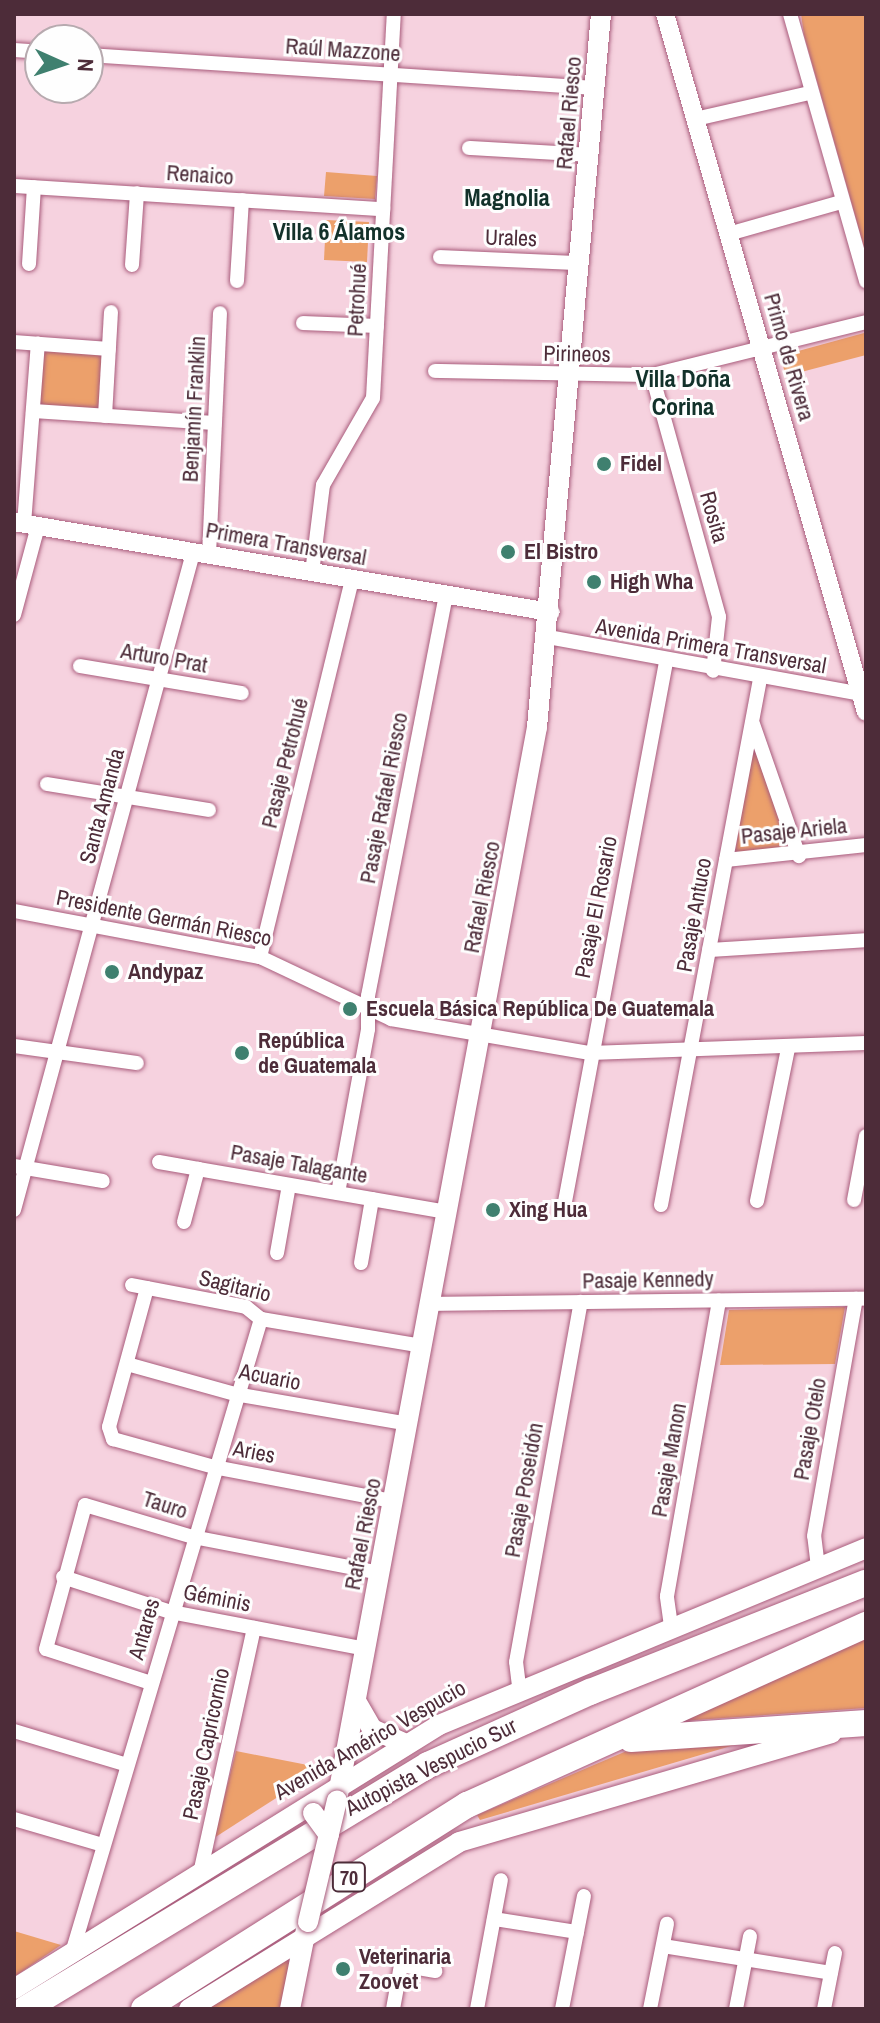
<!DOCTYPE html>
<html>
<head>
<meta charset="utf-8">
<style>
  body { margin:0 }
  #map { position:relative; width:880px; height:2023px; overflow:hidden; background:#f6d2df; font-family:"Archivo Narrow",sans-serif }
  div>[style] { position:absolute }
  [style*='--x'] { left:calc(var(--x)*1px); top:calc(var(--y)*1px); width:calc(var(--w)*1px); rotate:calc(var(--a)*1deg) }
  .green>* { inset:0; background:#eca06b }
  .roads { filter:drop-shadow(0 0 2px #a95c7c) drop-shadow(0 0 2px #a95c7c) }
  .minor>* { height:14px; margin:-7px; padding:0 7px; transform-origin:7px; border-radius:7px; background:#fff }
  .tertiary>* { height:18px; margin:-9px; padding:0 9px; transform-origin:9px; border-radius:9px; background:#fff }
  .secondary>* { height:20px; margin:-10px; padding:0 10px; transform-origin:10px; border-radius:10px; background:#fff }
  .motorway>* { height:26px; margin:-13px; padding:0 13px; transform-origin:13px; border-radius:13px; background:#fff }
  .bridges { filter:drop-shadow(0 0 2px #a95c7c) drop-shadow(0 0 2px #a95c7c) }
  .secondary-bridge>* { height:20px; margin:-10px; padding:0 10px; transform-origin:10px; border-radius:10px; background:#fff }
  .dots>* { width:22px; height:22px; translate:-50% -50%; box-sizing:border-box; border:4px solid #fefefe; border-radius:50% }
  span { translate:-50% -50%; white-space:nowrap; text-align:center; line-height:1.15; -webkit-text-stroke:6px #fefefe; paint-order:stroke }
  .shield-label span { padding:2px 6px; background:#fefefe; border:2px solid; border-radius:6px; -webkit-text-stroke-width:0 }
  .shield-label { font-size:20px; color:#4d2c39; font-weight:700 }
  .street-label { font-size:22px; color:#4d2c39 }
  .poi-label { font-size:22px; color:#4d2c39; font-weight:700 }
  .left { translate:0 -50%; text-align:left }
  .neighbourhood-label { font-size:24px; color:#12312a; font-weight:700 }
  .frame { position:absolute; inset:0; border:16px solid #4d2c39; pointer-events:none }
  .north { position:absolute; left:24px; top:24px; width:80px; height:80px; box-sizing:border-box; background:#fefefe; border:2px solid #b7aaaf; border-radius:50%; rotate:93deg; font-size:22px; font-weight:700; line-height:32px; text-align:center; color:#4d2c39 }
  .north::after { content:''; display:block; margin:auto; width:28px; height:36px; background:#3f806f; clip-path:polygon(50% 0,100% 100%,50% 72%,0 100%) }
</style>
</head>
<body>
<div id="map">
  <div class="green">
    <i style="clip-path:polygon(801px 14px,866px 14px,866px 254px,804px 35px)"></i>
    <i style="clip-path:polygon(326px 172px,377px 176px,375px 199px,324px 196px)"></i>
    <i style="clip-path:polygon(326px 220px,369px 222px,367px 262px,324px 260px)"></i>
    <i style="clip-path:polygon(864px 333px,866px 355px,786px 376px,780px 356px)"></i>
    <i style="clip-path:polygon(42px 350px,103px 355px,100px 413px,38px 408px)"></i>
    <i style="clip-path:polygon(753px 738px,790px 850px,735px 854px)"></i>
    <i style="clip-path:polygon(845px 1307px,835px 1364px,720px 1365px,729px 1310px)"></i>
    <i style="clip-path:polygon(866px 1638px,866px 1708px,667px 1722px)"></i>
    <i style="clip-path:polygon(768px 1735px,480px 1820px,477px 1815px,643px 1744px)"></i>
    <i style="clip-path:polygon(236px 1751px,323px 1768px,214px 1838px)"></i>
    <i style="clip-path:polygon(14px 1931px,61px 1945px,14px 1977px)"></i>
    <i style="clip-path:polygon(294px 1948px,282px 2009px,198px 2009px)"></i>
  </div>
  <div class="roads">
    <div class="minor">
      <i style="--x:790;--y:14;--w:278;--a:74.1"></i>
      <i style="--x:14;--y:50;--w:26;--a:4"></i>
      <i style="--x:88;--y:55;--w:508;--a:3.72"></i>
      <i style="--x:695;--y:119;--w:117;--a:-12.8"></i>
      <i style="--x:469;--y:148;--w:120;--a:3.3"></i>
      <i style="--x:14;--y:186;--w:370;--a:3.6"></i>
      <i style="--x:728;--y:234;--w:117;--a:-15.8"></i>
      <i style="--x:440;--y:257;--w:140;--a:2.5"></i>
      <i style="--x:29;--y:264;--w:77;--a:-86.3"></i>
      <i style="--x:132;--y:265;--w:72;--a:-86"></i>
      <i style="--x:237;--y:281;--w:81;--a:-86.5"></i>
      <i style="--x:303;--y:323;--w:74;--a:2.3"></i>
      <i style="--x:14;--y:342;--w:95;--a:4.2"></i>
      <i style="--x:435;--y:371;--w:217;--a:1.1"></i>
      <i style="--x:652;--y:375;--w:220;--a:-13.9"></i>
      <i style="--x:652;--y:375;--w:251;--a:74.5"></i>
      <i style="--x:719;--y:617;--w:54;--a:96.3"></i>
      <i style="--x:33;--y:411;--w:182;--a:3.8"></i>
      <i style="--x:105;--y:416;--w:104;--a:-86.7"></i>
      <i style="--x:24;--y:524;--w:181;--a:-85.6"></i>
      <i style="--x:209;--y:555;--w:242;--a:-87.4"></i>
      <i style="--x:312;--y:573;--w:89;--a:-82.9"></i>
      <i style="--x:323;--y:485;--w:100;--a:-60.1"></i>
      <i style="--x:373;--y:398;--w:385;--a:-86.9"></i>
      <i style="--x:14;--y:615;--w:92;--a:-74.9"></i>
      <i style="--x:548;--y:637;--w:323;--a:10.3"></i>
      <i style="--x:80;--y:666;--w:164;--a:9.5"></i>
      <i style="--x:753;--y:724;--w:140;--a:70.8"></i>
      <i style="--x:47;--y:784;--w:164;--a:9.1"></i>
      <i style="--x:726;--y:860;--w:141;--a:-6.1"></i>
      <i style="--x:14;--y:911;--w:250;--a:10.6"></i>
      <i style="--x:260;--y:957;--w:145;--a:25.3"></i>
      <i style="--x:391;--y:1019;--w:202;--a:9.7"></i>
      <i style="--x:590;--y:1053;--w:276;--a:-2.1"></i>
      <i style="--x:709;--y:950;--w:157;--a:-3.6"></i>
      <i style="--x:260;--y:957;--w:388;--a:-76.3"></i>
      <i style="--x:14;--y:1046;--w:124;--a:7.9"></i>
      <i style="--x:159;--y:1162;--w:40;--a:10"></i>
      <i style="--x:14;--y:1166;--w:90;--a:9.6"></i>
      <i style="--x:338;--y:1193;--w:167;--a:-79.6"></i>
      <i style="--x:368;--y:1029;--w:33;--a:-90"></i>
      <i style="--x:368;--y:996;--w:409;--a:-79"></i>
      <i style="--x:854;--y:1200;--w:65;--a:-79.4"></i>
      <i style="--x:757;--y:1201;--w:156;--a:-78.5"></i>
      <i style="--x:661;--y:1205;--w:535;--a:-79.34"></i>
      <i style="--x:564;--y:1207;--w:554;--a:-79.4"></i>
      <i style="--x:14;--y:1210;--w:681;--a:-74.76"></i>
      <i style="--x:184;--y:1222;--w:55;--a:-75.2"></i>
      <i style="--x:198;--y:1169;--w:254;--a:9.8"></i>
      <i style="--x:277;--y:1253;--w:69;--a:-80"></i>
      <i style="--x:361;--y:1263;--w:65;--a:-80.2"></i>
      <i style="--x:132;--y:1285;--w:116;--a:10.9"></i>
      <i style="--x:246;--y:1307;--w:19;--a:39"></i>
      <i style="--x:261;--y:1319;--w:163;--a:9.5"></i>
      <i style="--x:147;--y:1288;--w:144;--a:105.3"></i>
      <i style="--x:109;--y:1427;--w:13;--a:72"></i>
      <i style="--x:113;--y:1439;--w:105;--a:15.5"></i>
      <i style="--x:214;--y:1467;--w:182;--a:10.8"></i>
      <i style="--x:431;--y:1304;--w:435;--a:-0.7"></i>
      <i style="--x:127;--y:1364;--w:112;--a:15.5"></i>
      <i style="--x:235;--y:1394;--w:176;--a:9.8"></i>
      <i style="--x:818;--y:1567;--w:31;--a:-97"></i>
      <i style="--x:814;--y:1536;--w:241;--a:-80"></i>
      <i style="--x:63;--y:1577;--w:114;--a:18"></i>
      <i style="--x:171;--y:1612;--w:198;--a:10.7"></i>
      <i style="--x:671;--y:1626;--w:30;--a:-98"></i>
      <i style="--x:667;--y:1596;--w:300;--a:-80"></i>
      <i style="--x:151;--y:1683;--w:110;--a:-162.1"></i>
      <i style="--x:46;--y:1649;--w:149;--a:-74.8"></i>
      <i style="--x:85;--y:1505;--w:113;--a:16.5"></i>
      <i style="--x:193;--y:1537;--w:190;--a:10.9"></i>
      <i style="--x:519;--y:1686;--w:24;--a:-97"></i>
      <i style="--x:516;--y:1662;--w:366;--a:-79.8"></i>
      <i style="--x:14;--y:1731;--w:118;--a:16.7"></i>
      <i style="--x:14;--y:1819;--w:93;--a:16.3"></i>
      <i style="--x:201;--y:1869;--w:247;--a:-77.6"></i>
      <i style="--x:494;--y:1919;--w:84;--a:8.9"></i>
      <i style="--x:663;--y:1946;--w:170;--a:9.1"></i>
      <i style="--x:72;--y:1953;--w:662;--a:-73.4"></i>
      <i style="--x:393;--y:2009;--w:45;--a:-79.7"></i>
      <i style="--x:401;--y:1965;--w:35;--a:10"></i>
      <i style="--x:477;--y:2009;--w:131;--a:-79.5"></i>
      <i style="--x:562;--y:2009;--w:115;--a:-79"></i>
      <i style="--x:650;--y:2009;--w:87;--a:-78.7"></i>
      <i style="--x:736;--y:2009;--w:74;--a:-79.1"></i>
      <i style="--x:824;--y:2009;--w:57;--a:-78.9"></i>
    </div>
    <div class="tertiary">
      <i style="--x:665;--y:14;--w:726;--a:73.94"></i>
      <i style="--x:14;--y:522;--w:544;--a:9.53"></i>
    </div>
    <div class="secondary">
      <i style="--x:356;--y:1701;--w:32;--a:60"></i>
      <i style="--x:372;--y:1729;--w:35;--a:24"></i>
      <i style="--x:337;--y:1800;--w:1091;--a:-79.44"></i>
      <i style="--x:537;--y:727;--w:716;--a:-84.87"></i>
      <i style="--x:14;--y:1989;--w:500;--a:-31.85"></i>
      <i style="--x:439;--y:1725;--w:462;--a:-22.5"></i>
      <i style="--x:189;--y:2009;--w:317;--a:-31.7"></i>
      <i style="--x:459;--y:1842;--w:388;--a:-16.3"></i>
      <i style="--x:290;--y:2009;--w:81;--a:-78.6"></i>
    </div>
    <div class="motorway">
      <i style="--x:631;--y:1739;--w:236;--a:-3.9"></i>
      <i style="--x:25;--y:2009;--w:471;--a:-31.2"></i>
      <i style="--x:428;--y:1765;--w:178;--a:-24.3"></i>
      <i style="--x:590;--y:1692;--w:297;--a:-21.6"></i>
      <i style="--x:144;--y:2009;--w:382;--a:-32.3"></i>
      <i style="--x:467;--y:1805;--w:438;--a:-24.3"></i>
    </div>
  </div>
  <div class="bridges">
    <div class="secondary-bridge">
      <i style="--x:313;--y:1813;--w:27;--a:54"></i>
      <i style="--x:308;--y:1922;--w:125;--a:-76.6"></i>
    </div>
  </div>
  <div class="dots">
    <i style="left:604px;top:464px;background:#3f806f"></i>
    <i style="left:508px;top:552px;background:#3f806f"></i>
    <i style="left:594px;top:582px;background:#3f806f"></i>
    <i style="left:112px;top:972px;background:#3f806f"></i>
    <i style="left:350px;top:1009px;background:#3f806f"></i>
    <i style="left:242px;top:1053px;background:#3f806f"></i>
    <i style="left:493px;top:1210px;background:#3f806f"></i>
    <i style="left:343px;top:1969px;background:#3f806f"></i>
  </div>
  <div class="shield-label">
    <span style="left:349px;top:1877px">70</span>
  </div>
  <div class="street-label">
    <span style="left:343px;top:50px;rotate:4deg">Raúl Mazzone</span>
    <span style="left:569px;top:113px;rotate:-85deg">Rafael Riesco</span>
    <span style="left:200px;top:175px;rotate:4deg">Renaico</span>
    <span style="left:511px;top:238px;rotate:2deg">Urales</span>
    <span style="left:357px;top:300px;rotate:-87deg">Petrohué</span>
    <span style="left:577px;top:354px;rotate:1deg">Pirineos</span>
    <span style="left:789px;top:357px;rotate:74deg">Primo de Rivera</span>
    <span style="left:194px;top:409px;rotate:-87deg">Benjamín Franklin</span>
    <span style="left:714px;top:517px;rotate:74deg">Rosita</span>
    <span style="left:286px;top:544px;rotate:10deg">Primera Transversal</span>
    <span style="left:711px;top:646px;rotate:10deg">Avenida Primera Transversal</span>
    <span style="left:164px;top:658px;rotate:10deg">Arturo Prat</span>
    <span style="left:285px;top:763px;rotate:-76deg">Pasaje Petrohué</span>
    <span style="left:384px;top:798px;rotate:-79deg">Pasaje Rafael Riesco</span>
    <span style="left:102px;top:806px;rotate:-75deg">Santa Amanda</span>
    <span style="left:794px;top:831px;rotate:-6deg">Pasaje Ariela</span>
    <span style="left:482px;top:897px;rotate:-79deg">Rafael Riesco</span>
    <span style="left:596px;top:907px;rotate:-79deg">Pasaje El Rosario</span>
    <span style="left:694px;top:915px;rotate:-80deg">Pasaje Antuco</span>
    <span style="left:164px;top:918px;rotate:11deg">Presidente Germán Riesco</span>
    <span style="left:299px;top:1164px;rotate:10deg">Pasaje Talagante</span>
    <span style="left:648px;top:1280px;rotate:-1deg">Pasaje Kennedy</span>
    <span style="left:235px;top:1286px;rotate:14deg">Sagitario</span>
    <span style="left:270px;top:1377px;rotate:11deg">Acuario</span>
    <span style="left:810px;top:1429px;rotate:-80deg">Pasaje Otelo</span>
    <span style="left:254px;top:1452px;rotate:11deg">Aries</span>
    <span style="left:669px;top:1460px;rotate:-80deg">Pasaje Manon</span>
    <span style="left:524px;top:1490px;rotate:-80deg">Pasaje Poseidón</span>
    <span style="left:165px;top:1505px;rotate:18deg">Tauro</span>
    <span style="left:363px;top:1534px;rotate:-79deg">Rafael Riesco</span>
    <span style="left:217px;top:1598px;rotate:11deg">Géminis</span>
    <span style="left:144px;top:1629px;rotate:-74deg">Antares</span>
    <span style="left:370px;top:1740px;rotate:-30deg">Avenida Américo Vespucio</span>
    <span style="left:206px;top:1744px;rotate:-78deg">Pasaje Capricornio</span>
    <span style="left:431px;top:1767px;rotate:-27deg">Autopista Vespucio Sur</span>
  </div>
  <div class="poi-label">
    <span class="left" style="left:620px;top:464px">Fidel</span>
    <span class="left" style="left:524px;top:552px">El Bistro</span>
    <span class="left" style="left:610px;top:582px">High Wha</span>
    <span class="left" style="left:128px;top:972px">Andypaz</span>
    <span class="left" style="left:366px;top:1009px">Escuela Básica República De Guatemala</span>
    <span class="left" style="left:258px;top:1053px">República<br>de Guatemala</span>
    <span class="left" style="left:509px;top:1210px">Xing Hua</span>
    <span class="left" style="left:359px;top:1969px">Veterinaria<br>Zoovet</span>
  </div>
  <div class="neighbourhood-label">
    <span style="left:507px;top:198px">Magnolia</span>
    <span style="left:339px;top:232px">Villa 6 Álamos</span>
    <span style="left:683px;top:393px">Villa Doña<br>Corina</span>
  </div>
  <div class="frame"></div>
  <div class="north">N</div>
</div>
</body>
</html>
